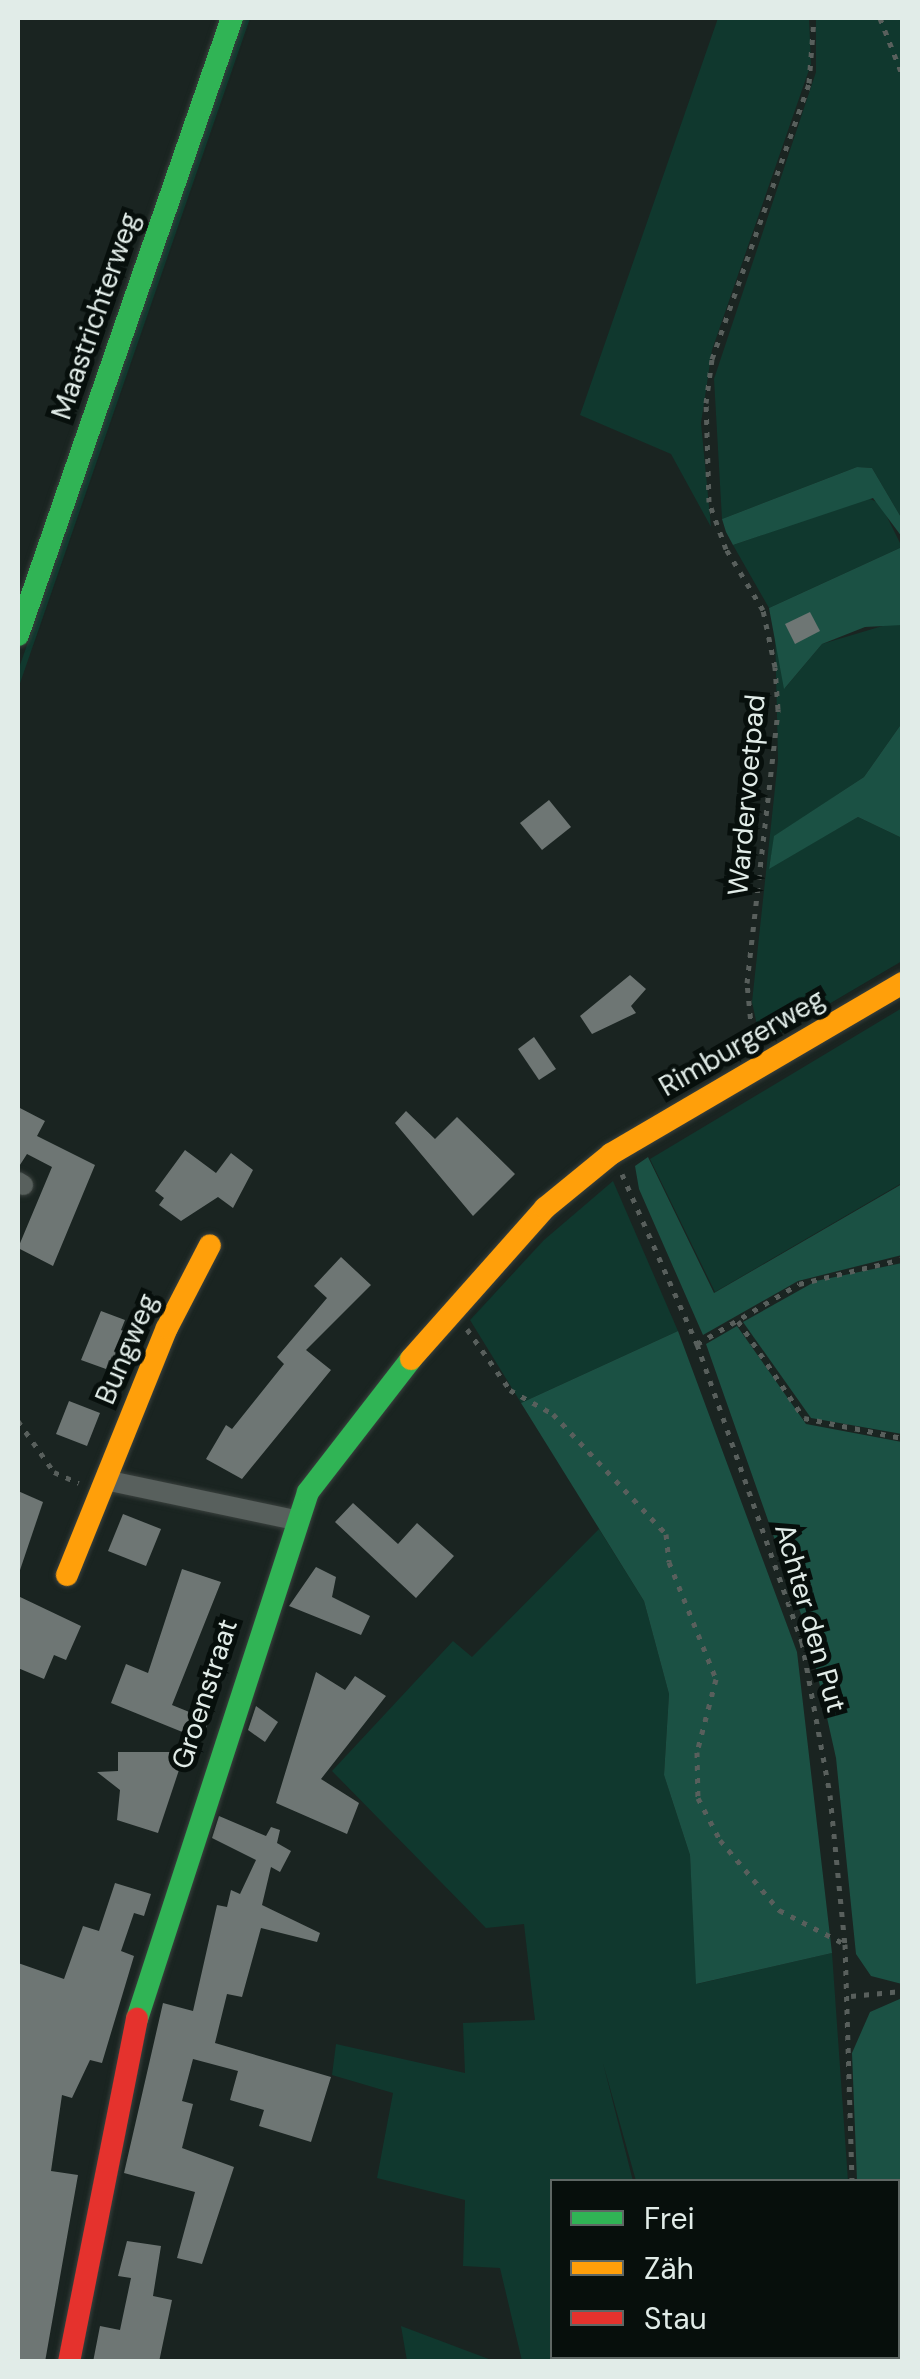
<!DOCTYPE html>
<html>
<head>
<meta charset="utf-8">
<style>
  body { margin:0 }
  #map { position:relative; width:920px; height:2379px; overflow:hidden; background:#1a2421; font-family:"DM Sans",sans-serif }
  div>[style] { position:absolute }
  [style*='--x'] { left:calc(var(--x)*1px); top:calc(var(--y)*1px); width:calc(var(--w)*1px); rotate:calc(var(--a)*1deg) }
  .green>* { inset:0; background:#10382e }
  .forest>* { inset:0; background:#1b5144 }
  .building>* { inset:0; background:#6e7674 }
  .path>* { height:5px; margin-top:-2.5px; transform-origin:0; background:repeating-linear-gradient(90deg,#585f5c 0 5px,transparent 0 13px) }
  .roads { filter:drop-shadow(0 0 2px #3a413e) drop-shadow(0 0 2px #3a413e) }
  .street>* { height:20px; margin:-10px; padding:0 10px; transform-origin:10px; border-radius:10px; background:#58605d }
  .fast>* { height:22px; margin:-11px; padding:0 11px; transform-origin:11px; border-radius:11px; background:#30b455 }
  .slow>* { height:22px; margin:-11px; padding:0 11px; transform-origin:11px; border-radius:11px; background:#ff9f0a }
  .jam>* { height:22px; margin:-11px; padding:0 11px; transform-origin:11px; border-radius:11px; background:#e5322d }
  span { translate:-50% -50%; white-space:nowrap; text-align:center; line-height:1.15; -webkit-text-stroke:10px #070f0c; paint-order:stroke }
  .street-label { font-size:28px; color:#e1ece8 }
  .frame { position:absolute; inset:0; border:20px solid #e1ece8; pointer-events:none }
  .legend { position:absolute; left:550px; top:2179px; width:350px; height:180px; box-sizing:border-box; background:#070f0c; border:2px solid #5e6764; margin:0; padding:12px 18px; list-style:none; font-size:30px; color:#e1ece8 }
  .legend li { display:flex; align-items:center; gap:20px; height:50px }
  .legend b { width:50px; border:2px solid #5e6764 }
</style>
</head>
<body>
<div id="map">
  <div class="green">
    <i style="clip-path:polygon(243px 18px,250px 18px,18px 689px,18px 671px)"></i>
    <i style="clip-path:polygon(718px 18px,809px 18px,811px 64px,712px 350px,701px 423px,711px 527px,671px 454px,580px 415px)"></i>
    <i style="clip-path:polygon(816px 18px,902px 18px,902px 519px,872px 468px,857px 467px,722px 519px,714px 379px,816px 72px)"></i>
    <i style="clip-path:polygon(867px 498px,880px 503px,902px 547px,769px 608px,733px 545px)"></i>
    <i style="clip-path:polygon(896px 622px,902px 625px,902px 723px,864px 777px,775px 836px,769px 868px,858px 817px,902px 838px,902px 961px,761px 1044px,752px 1002px,778px 760px,775px 629px,785px 688px,822px 644px)"></i>
    <i style="clip-path:polygon(902px 1008px,902px 1183px,715px 1292px,650px 1159px)"></i>
    <i style="clip-path:polygon(613px 1181px,678px 1331px,521px 1403px,470px 1320px,544px 1240px)"></i>
    <i style="clip-path:polygon(599px 1529px,644px 1601px,669px 1694px,664px 1775px,690px 1855px,697px 1984px,832px 1953px,848px 2181px,636px 2181px,603px 2063px,633px 2181px,552px 2182px,552px 2356px,682px 2361px,522px 2361px,500px 2268px,463px 2266px,465px 2200px,377px 2178px,393px 2093px,332px 2075px,336px 2044px,465px 2073px,463px 2023px,535px 2020px,524px 1924px,486px 1928px,332px 1771px,453px 1641px,472px 1657px)"></i>
    <i style="clip-path:polygon(401px 2326px,494px 2361px,407px 2361px)"></i>
  </div>
  <div class="forest">
    <i style="clip-path:polygon(857px 467px,872px 468px,902px 519px,902px 537px,873px 498px,733px 545px,726px 532px,722px 519px)"></i>
    <i style="clip-path:polygon(902px 547px,902px 625px,865px 627px,822px 644px,784px 689px,769px 608px)"></i>
    <i style="clip-path:polygon(902px 723px,902px 838px,858px 817px,769px 869px,774px 836px,864px 777px)"></i>
    <i style="clip-path:polygon(648px 1157px,714px 1293px,902px 1184px,902px 1255px,798px 1281px,703px 1335px,639px 1189px,635px 1166px)"></i>
    <i style="clip-path:polygon(902px 1263px,902px 1434px,811px 1418px,743px 1322px,816px 1281px)"></i>
    <i style="clip-path:polygon(737px 1326px,806px 1424px,902px 1442px,902px 1984px,871px 1976px,856px 1954px,836px 1758px,809px 1637px,706px 1344px)"></i>
    <i style="clip-path:polygon(678px 1331px,797px 1652px,832px 1953px,696px 1984px,690px 1855px,664px 1775px,669px 1694px,644px 1601px,521px 1403px)"></i>
    <i style="clip-path:polygon(902px 1998px,902px 2361px,884px 2361px,898px 2356px,898px 2182px,857px 2181px,852px 2053px,870px 2012px)"></i>
    <i style="clip-path:polygon(871px 2356px,872px 2361px,682px 2357px,682px 2356px)"></i>
  </div>
  <div class="building">
    <i style="clip-path:polygon(810px 612px,820px 631px,795px 644px,785px 624px)"></i>
    <i style="clip-path:polygon(549px 800px,571px 827px,542px 850px,520px 823px)"></i>
    <i style="clip-path:polygon(630px 975px,646px 989px,631px 1006px,636px 1013px,592px 1034px,580px 1016px)"></i>
    <i style="clip-path:polygon(534px 1037px,556px 1069px,539px 1080px,518px 1049px)"></i>
    <i style="clip-path:polygon(18px 1107px,45px 1121px,37px 1136px,95px 1165px,53px 1266px,18px 1248px,52px 1167px,27px 1154px,18px 1168px)"></i>
    <i style="clip-path:polygon(406px 1111px,435px 1139px,457px 1117px,515px 1174px,473px 1216px,395px 1123px)"></i>
    <i style="clip-path:polygon(185px 1150px,216px 1173px,231px 1153px,253px 1170px,233px 1208px,218px 1197px,181px 1221px,159px 1205px,164px 1198px,155px 1191px)"></i>
    <i style="clip-path:polygon(341px 1257px,371px 1285px,306px 1350px,331px 1370px,242px 1479px,206px 1459px,226px 1425px,232px 1429px,284px 1364px,277px 1357px,327px 1298px,314px 1286px)"></i>
    <i style="clip-path:polygon(101px 1311px,125px 1320px,121px 1330px,132px 1334px,119px 1364px,109px 1360px,106px 1369px,81px 1360px)"></i>
    <i style="clip-path:polygon(69px 1401px,100px 1413px,87px 1446px,56px 1434px)"></i>
    <i style="clip-path:polygon(18px 1491px,43px 1502px,18px 1576px)"></i>
    <i style="clip-path:polygon(353px 1503px,398px 1544px,417px 1523px,454px 1556px,416px 1598px,335px 1522px)"></i>
    <i style="clip-path:polygon(123px 1514px,161px 1529px,146px 1566px,108px 1551px)"></i>
    <i style="clip-path:polygon(316px 1567px,336px 1577px,332px 1597px,370px 1616px,361px 1635px,289px 1606px)"></i>
    <i style="clip-path:polygon(182px 1569px,221px 1582px,172px 1705px,209px 1720px,202px 1740px,111px 1703px,126px 1664px,148px 1673px)"></i>
    <i style="clip-path:polygon(18px 1596px,81px 1626px,66px 1660px,54px 1655px,44px 1679px,18px 1668px)"></i>
    <i style="clip-path:polygon(316px 1672px,345px 1690px,355px 1676px,386px 1696px,321px 1779px,359px 1803px,347px 1834px,276px 1803px)"></i>
    <i style="clip-path:polygon(256px 1706px,278px 1722px,265px 1742px,248px 1730px)"></i>
    <i style="clip-path:polygon(118px 1752px,185px 1752px,158px 1833px,117px 1820px,120px 1790px,97px 1772px,118px 1771px)"></i>
    <i style="clip-path:polygon(219px 1816px,266px 1836px,271px 1827px,280px 1830px,277px 1843px,291px 1851px,280px 1872px,271px 1867px,262px 1905px,320px 1933px,317px 1942px,261px 1928px,242px 1997px,227px 1994px,215px 2043px,331px 2077px,311px 2142px,259px 2126px,264px 2110px,230px 2100px,238px 2071px,193px 2059px,182px 2101px,193px 2104px,182px 2148px,234px 2167px,202px 2264px,177px 2258px,195px 2192px,124px 2173px,163px 2003px,193px 2011px,217px 1905px,227px 1907px,231px 1890px,240px 1894px,256px 1860px,212px 1838px)"></i>
    <i style="clip-path:polygon(115px 1883px,151px 1894px,144px 1916px,134px 1913px,121px 1951px,134px 1956px,102px 2063px,90px 2060px,72px 2098px,62px 2095px,51px 2171px,78px 2175px,45px 2362px,18px 2362px,18px 1963px,64px 1979px,83px 1926px,99px 1931px)"></i>
    <i style="clip-path:polygon(127px 2241px,161px 2246px,153px 2296px,172px 2300px,159px 2362px,93px 2362px,100px 2326px,120px 2330px,131px 2278px,118px 2276px)"></i>
  </div>
  <div class="path">
    <i style="--x:880;--y:18;--w:60;--a:68.6"></i>
    <i style="--x:753;--y:1044;--w:61;--a:-95.6"></i>
    <i style="--x:747;--y:983;--w:276;--a:-83.5"></i>
    <i style="--x:778;--y:709;--w:42;--a:-94.1"></i>
    <i style="--x:775;--y:667;--w:58;--a:-101.9"></i>
    <i style="--x:763;--y:610;--w:71;--a:-121.2"></i>
    <i style="--x:726;--y:549;--w:50;--a:-109.9"></i>
    <i style="--x:709;--y:502;--w:99;--a:-91.7"></i>
    <i style="--x:706;--y:403;--w:44;--a:-82.2"></i>
    <i style="--x:712;--y:359;--w:293;--a:-70.6"></i>
    <i style="--x:809;--y:83;--w:65;--a:-85.6"></i>
    <i style="--x:622;--y:1174;--w:186;--a:66.2"></i>
    <i style="--x:697;--y:1344;--w:316;--a:70.6"></i>
    <i style="--x:802;--y:1642;--w:156;--a:79.6"></i>
    <i style="--x:830;--y:1795;--w:150;--a:84.3"></i>
    <i style="--x:845;--y:1944;--w:238;--a:88.3"></i>
    <i style="--x:738;--y:1321;--w:117;--a:55.8"></i>
    <i style="--x:804;--y:1418;--w:100;--a:11.5"></i>
    <i style="--x:467;--y:1329;--w:75;--a:54.8"></i>
    <i style="--x:510;--y:1390;--w:49;--a:29.2"></i>
    <i style="--x:553;--y:1414;--w:165;--a:46.7"></i>
    <i style="--x:666;--y:1534;--w:28;--a:84"></i>
    <i style="--x:669;--y:1562;--w:126;--a:68.1"></i>
    <i style="--x:716;--y:1679;--w:75;--a:104.6"></i>
    <i style="--x:697;--y:1752;--w:46;--a:88.8"></i>
    <i style="--x:698;--y:1798;--w:47;--a:62.4"></i>
    <i style="--x:720;--y:1840;--w:92;--a:49.9"></i>
    <i style="--x:779;--y:1910;--w:74;--a:27.3"></i>
    <i style="--x:697;--y:1344;--w:118;--a:-30.5"></i>
    <i style="--x:799;--y:1284;--w:106;--a:-13.6"></i>
    <i style="--x:18;--y:1421;--w:62;--a:54.8"></i>
    <i style="--x:54;--y:1472;--w:27;--a:24"></i>
    <i style="--x:851;--y:1996;--w:51;--a:-5.6"></i>
    <i style="--x:877;--y:2356;--w:6;--a:81"></i>
  </div>
  <div class="roads">
    <div class="street">
      <i style="--x:18;--y:1182;--w:6;--a:31"></i>
      <i style="--x:105;--y:1480;--w:193;--a:11.9"></i>
    </div>
    <div class="fast">
      <i style="--x:18;--y:635;--w:653;--a:-70.87"></i>
      <i style="--x:137;--y:2019;--w:554;--a:-72.02"></i>
      <i style="--x:308;--y:1492;--w:168;--a:-52.2"></i>
    </div>
    <div class="slow">
      <i style="--x:411;--y:1359;--w:202;--a:-48.4"></i>
      <i style="--x:545;--y:1208;--w:85;--a:-39.3"></i>
      <i style="--x:611;--y:1154;--w:338;--a:-30.4"></i>
      <i style="--x:67;--y:1575;--w:266;--a:-68"></i>
      <i style="--x:167;--y:1328;--w:93;--a:-62.6"></i>
    </div>
    <div class="jam">
      <i style="--x:69;--y:2362;--w:350;--a:-78.8"></i>
    </div>
  </div>
  <div class="street-label">
    <span style="left:96px;top:316px;rotate:-71deg">Maastrichterweg</span>
    <span style="left:747px;top:795px;rotate:-85deg">Wardervoetpad</span>
    <span style="left:742px;top:1043px;rotate:-30deg">Rimburgerweg</span>
    <span style="left:127px;top:1349px;rotate:-67deg">Bungweg</span>
    <span style="left:810px;top:1618px;rotate:74deg">Achter den Put</span>
    <span style="left:205px;top:1694px;rotate:-72deg">Groenstraat</span>
  </div>
  <div class="frame"></div>
  <ul class="legend">
  <li><b style="height:12px;background:#30b455"></b>Frei</li>
  <li><b style="height:12px;background:#ff9f0a"></b>Zäh</li>
  <li><b style="height:12px;background:#e5322d"></b>Stau</li>
  </ul>
</div>
</body>
</html>
